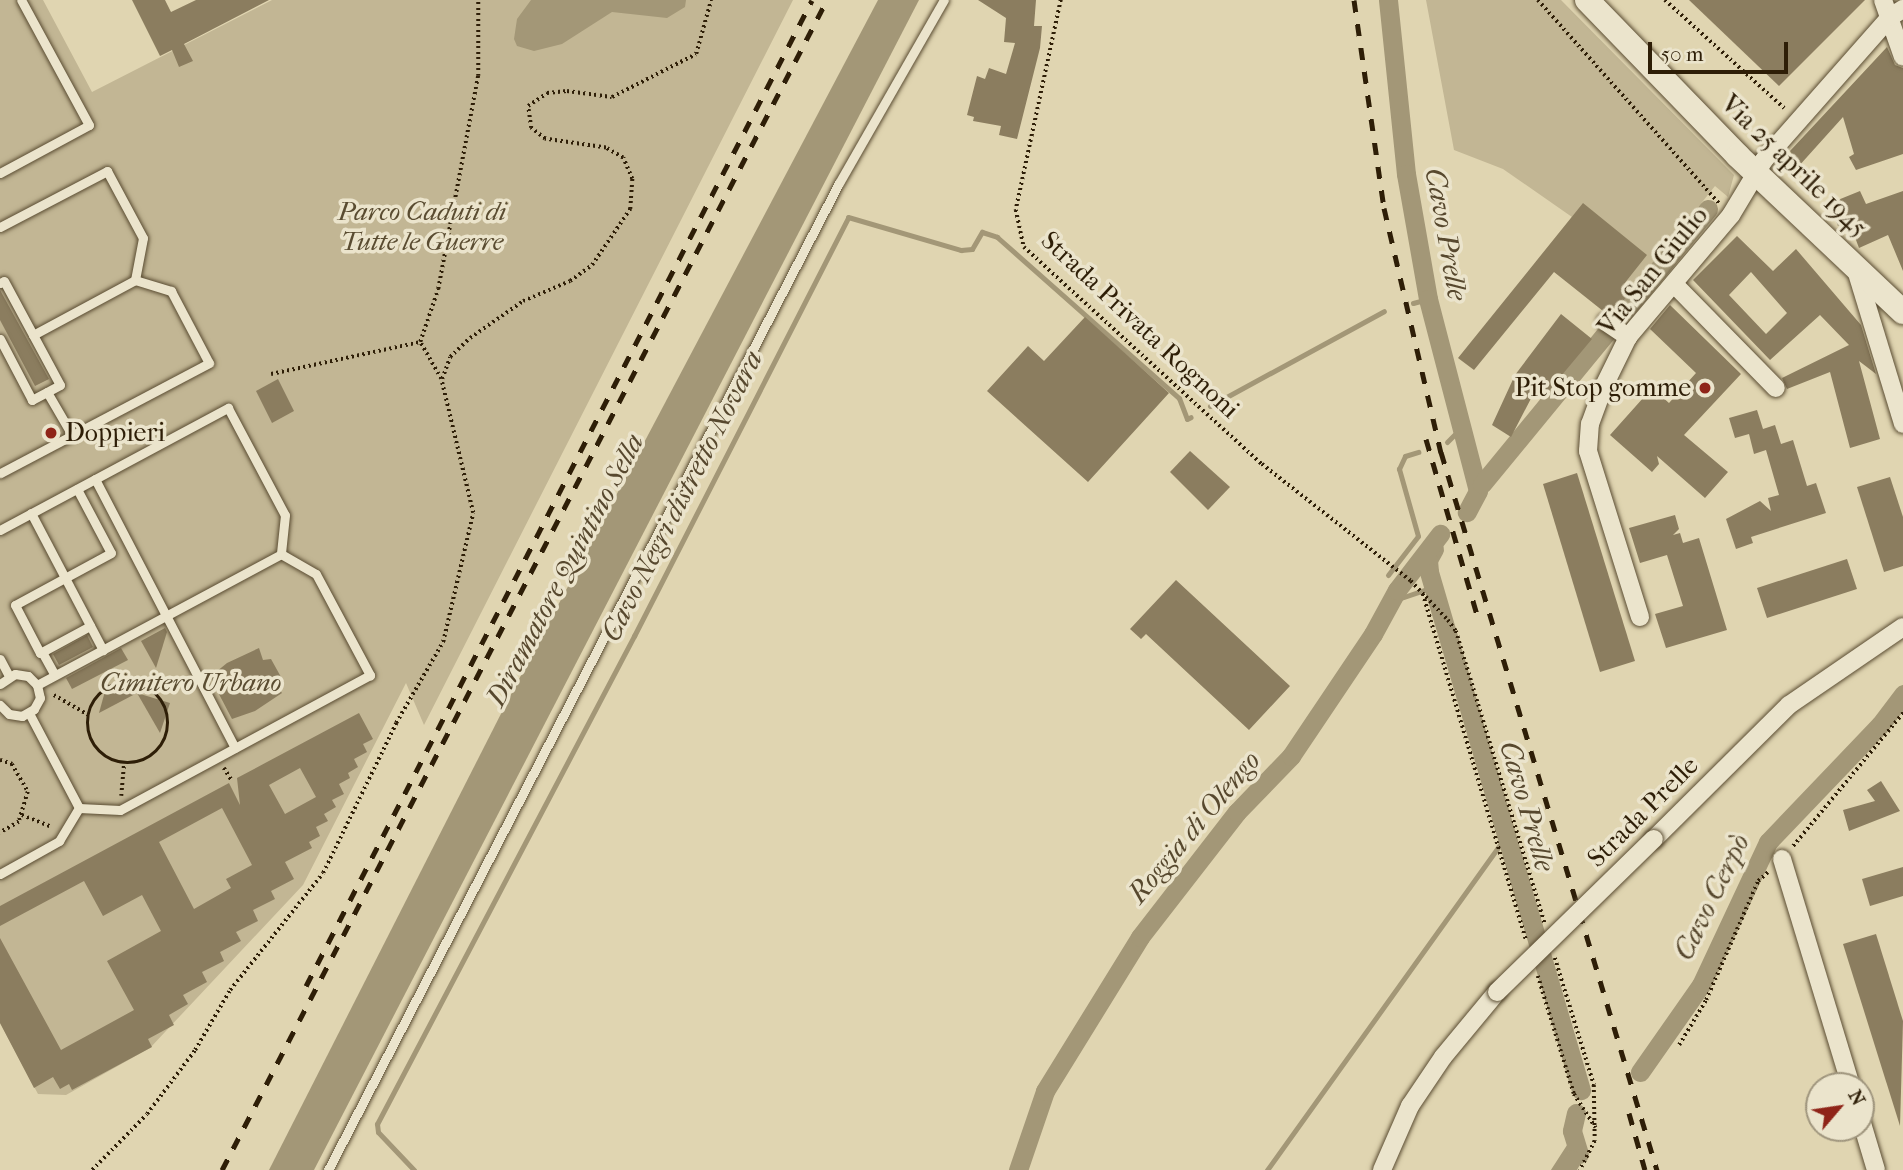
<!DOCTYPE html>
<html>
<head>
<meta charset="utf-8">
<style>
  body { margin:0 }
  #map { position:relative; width:1903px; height:1170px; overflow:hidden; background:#e0d5b1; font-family:"IM FELL French Canon",serif }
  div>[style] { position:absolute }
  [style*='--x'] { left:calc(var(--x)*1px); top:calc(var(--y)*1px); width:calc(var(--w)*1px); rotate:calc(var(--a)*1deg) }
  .green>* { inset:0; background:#c2b694 }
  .water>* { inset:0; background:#a39777 }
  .stream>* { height:5px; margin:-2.5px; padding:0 2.5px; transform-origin:2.5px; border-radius:2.5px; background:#a39777 }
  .canal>* { height:19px; margin:-9.5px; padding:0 9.5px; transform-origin:9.5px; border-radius:9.5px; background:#a39777 }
  .building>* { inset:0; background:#8b7d5f }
  .path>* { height:3.5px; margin-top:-1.75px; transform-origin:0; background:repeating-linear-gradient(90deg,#2e1e07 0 2px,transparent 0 5.5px) }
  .path>.ring { margin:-1.75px; padding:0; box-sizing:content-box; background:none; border:3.5px solid #2e1e07; border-radius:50% }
  .roads { filter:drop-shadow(0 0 2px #5a4c32) drop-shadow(0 0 2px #5a4c32) }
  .lane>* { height:9px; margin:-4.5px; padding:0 4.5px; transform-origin:4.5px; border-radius:4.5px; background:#ebe4cc }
  .street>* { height:18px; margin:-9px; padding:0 9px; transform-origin:9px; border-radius:9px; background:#ebe4cc }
  .secondary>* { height:24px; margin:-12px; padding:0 12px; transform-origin:12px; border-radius:12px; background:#ebe4cc }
  .rail>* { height:5px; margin-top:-2.5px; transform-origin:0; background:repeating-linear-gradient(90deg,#2e1e07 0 12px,transparent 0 24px) }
  .bridges { filter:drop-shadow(0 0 2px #5a4c32) drop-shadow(0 0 2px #5a4c32) }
  .street-bridge>* { height:18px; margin:-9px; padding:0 9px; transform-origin:9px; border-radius:9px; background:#ebe4cc }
  .dots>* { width:19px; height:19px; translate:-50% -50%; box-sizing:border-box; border:4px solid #ebe4cc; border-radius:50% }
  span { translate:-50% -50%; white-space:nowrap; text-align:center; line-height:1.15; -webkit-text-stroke:7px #ebe4cc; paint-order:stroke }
  .street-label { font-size:26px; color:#2e1e07 }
  .park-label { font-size:26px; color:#5a4c31; font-style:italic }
  .poi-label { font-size:26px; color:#2e1e07 }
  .right { translate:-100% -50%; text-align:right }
  .left { translate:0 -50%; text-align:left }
  .water-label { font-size:28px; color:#57482e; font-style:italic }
  .north { position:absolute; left:1805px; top:1072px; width:70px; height:70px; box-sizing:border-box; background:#ebe4cc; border:2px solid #9f957d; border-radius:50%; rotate:61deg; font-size:19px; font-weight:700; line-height:28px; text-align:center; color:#2e1e07 }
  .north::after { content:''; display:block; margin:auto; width:24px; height:32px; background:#8f2418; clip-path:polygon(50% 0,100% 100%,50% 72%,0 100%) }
  .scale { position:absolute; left:1648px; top:42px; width:140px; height:32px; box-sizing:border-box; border:4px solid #2e1e07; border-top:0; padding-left:9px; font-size:21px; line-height:24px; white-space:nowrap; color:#2e1e07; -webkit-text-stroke:5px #ebe4cc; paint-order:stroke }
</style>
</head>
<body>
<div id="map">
  <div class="green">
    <i style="clip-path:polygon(0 0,43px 0,92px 92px,272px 0,793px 0,424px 725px,406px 683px,303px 885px,150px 1048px,66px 1095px,38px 1094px,0 1023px)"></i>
    <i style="clip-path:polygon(1426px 0,1561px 0,1734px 175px,1728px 197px,1715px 186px,1632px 290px,1624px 284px,1583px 204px,1572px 217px,1503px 169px,1454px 150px)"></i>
  </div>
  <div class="water">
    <i style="clip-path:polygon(531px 0,686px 0,685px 7px,667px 18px,612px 12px,562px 44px,534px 51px,517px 46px,514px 39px,517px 19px)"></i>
    <i style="clip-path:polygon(878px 0,919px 0,314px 1170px,269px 1170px,509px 698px)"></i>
  </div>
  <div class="stream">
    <i style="--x:1413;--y:303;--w:16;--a:-15"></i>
    <i style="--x:1210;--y:406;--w:198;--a:-28.6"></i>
    <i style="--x:1447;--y:442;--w:18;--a:-45"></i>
    <i style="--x:1388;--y:575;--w:49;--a:-52.4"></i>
    <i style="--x:1418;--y:536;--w:70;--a:-105.8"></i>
    <i style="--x:1399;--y:469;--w:14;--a:-65"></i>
    <i style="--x:1405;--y:456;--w:14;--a:-17"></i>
    <i style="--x:1392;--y:601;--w:43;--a:-18.9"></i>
    <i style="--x:414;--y:1170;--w:52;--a:-133.5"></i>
    <i style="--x:378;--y:1132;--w:8;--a:-97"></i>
    <i style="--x:377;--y:1124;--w:552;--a:-62.23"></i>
    <i style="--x:634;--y:636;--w:470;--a:-62.9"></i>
    <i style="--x:848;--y:217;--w:118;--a:16.3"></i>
    <i style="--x:961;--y:250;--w:11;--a:-5"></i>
    <i style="--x:972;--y:249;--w:20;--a:-60"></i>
    <i style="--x:982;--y:232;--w:16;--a:18"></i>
    <i style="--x:997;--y:237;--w:243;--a:41.5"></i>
    <i style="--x:1179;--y:398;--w:22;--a:69"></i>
    <i style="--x:1187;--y:419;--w:4;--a:-27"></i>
    <i style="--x:1267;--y:1170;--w:412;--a:-54.4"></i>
    <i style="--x:1553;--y:1170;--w:38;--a:-57"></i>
  </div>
  <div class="canal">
    <i style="--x:1388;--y:0;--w:175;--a:84.1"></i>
    <i style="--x:1406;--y:174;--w:127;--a:80"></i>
    <i style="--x:1428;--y:299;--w:198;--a:75.4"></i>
    <i style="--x:1478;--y:491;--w:24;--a:118"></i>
    <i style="--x:1482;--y:484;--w:356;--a:-50.6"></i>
    <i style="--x:1434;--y:549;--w:13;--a:119"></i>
    <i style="--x:1428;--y:560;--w:12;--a:85"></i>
    <i style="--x:1429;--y:572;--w:540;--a:73.65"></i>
    <i style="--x:1640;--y:1072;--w:106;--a:-55"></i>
    <i style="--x:1701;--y:985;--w:158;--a:-64.9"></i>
    <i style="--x:1768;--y:842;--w:162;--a:-46.3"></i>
    <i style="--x:1880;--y:725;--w:39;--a:-53"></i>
    <i style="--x:1576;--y:1113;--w:18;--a:103"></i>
    <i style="--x:1572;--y:1131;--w:24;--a:73"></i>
    <i style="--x:1018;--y:1170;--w:83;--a:-71.1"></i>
    <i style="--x:1045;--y:1091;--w:181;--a:-58.3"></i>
    <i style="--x:1140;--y:937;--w:158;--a:-52.2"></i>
    <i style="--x:1237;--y:812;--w:78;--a:-46"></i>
    <i style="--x:1291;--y:756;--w:147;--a:-56.1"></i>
    <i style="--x:1373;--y:634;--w:50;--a:-61.4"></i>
    <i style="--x:1397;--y:590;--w:71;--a:-52.5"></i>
    <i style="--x:1565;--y:1170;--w:12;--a:-59"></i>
  </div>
  <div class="building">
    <i style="clip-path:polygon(132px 0,165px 0,171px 12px,196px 0,269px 0,184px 44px,193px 61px,179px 67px,172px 50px,160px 56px)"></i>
    <i style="clip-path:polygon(978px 0,1036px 0,1034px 26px,1042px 26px,1040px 48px,1017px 139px,999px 135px,1001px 126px,973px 121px,974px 117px,967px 115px,977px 76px,985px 79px,989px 68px,1006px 74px,1015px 43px,1004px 42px,1006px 18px)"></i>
    <i style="clip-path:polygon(1689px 0,1865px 0,1779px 86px)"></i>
    <i style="clip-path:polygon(1887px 47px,1895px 65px,1903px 68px,1903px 154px,1856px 170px,1849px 157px,1854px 154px,1843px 117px,1798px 167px,1790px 151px)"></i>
    <i style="clip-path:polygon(1860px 191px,1866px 204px,1903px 191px,1903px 271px,1888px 235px,1859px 248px,1853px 232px,1847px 235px,1843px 224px,1838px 226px,1828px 204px)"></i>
    <i style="clip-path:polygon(1583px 203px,1647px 255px,1624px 284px,1632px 290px,1613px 313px,1603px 311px,1554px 272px,1474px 370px,1458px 358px)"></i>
    <i style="clip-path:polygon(evenodd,1737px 236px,1773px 271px,1796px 249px,1861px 325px,1876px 374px,1859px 361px,1880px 439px,1850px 448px,1830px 372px,1787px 389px,1782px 378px,1849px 345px,1820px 315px,1770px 360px,1693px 280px,1737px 236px,1751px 272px,1787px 313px,1766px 334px,1729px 295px,1751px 272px)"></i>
    <i style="clip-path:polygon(0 290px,49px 379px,35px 386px,0 320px)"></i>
    <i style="clip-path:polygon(1670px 305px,1741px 374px,1684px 435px,1728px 472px,1705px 498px,1657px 456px,1659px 464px,1652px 472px,1610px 435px,1652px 388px,1669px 403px,1696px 373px,1650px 329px)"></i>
    <i style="clip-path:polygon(1561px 314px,1592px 339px,1546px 394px,1538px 385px,1511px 437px,1492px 425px,1515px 375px)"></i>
    <i style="clip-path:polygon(1085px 317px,1169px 393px,1088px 482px,987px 391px,1028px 346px,1044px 361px)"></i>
    <i style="clip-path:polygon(278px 379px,294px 411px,272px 423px,256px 391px)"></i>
    <i style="clip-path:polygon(1757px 410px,1763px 429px,1775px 425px,1781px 444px,1793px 440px,1807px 486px,1816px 483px,1826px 513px,1751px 537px,1753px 543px,1736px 549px,1726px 519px,1760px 501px,1771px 511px,1768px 498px,1779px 495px,1766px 450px,1754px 454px,1749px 434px,1735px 438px,1729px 418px)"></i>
    <i style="clip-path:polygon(1190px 451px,1230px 487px,1208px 510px,1170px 472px)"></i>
    <i style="clip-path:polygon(1577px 473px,1635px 661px,1600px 672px,1543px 484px)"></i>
    <i style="clip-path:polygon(1890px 477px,1903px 517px,1903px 566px,1884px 572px,1857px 487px)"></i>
    <i style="clip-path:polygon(1675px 515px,1679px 529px,1673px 535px,1680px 533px,1683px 543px,1699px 538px,1727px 630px,1666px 648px,1655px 614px,1683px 606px,1667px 555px,1640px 563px,1629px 528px)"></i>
    <i style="clip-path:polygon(1847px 559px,1857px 589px,1767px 618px,1757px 588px)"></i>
    <i style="clip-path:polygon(1176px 580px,1290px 686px,1249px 730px,1146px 634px,1141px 639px,1130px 629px)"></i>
    <i style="clip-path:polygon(165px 628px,167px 632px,156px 668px,141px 641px)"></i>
    <i style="clip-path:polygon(87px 635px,93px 647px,59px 665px,53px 654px)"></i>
    <i style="clip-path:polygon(121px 648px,128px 660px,72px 689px,66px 678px)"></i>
    <i style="clip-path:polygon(259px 648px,263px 660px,271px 659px,281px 677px,276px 685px,282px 693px,255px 711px,232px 719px,210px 677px,227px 663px)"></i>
    <i style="clip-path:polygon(107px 684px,137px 693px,99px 713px)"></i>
    <i style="clip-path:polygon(137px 693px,170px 703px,160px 733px)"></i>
    <i style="clip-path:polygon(evenodd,359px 713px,373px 739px,363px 744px,367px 752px,354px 759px,358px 767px,348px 773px,350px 778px,339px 784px,344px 794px,332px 800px,336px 807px,324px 814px,328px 821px,316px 827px,320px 836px,309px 842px,312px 848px,285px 862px,294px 879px,271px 891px,275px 899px,253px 910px,258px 921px,236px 932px,241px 941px,220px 952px,224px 961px,202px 972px,207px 982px,183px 995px,188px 1004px,169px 1015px,174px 1025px,148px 1039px,152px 1047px,72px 1090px,69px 1084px,60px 1089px,53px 1077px,34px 1088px,0 1023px,0 938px,61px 1050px,134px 1010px,107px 961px,161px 931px,142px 895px,103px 916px,84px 881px,0 926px,0 906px,229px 783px,240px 805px,237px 778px,359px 713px,300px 768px,316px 797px,285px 814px,269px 785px,300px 768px,359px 713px,222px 808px,252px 865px,226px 879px,231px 888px,194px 909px,159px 842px,222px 808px)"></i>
    <i style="clip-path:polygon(1881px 781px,1900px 811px,1849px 831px,1843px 810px,1875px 801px,1867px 790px)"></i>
    <i style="clip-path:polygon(1903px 867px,1903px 896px,1870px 906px,1862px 879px)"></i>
    <i style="clip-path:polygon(1876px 934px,1903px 1021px,1900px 1126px,1843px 944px)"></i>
  </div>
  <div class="path">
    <i style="--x:1061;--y:0;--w:215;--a:102.1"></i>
    <i style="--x:1016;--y:210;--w:38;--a:78"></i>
    <i style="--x:1024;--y:247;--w:322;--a:42.4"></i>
    <i style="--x:1262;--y:464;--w:189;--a:38.1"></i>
    <i style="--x:1411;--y:581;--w:54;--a:46.5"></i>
    <i style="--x:1448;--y:620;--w:14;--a:54"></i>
    <i style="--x:1456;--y:631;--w:306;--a:73.1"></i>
    <i style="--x:1538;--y:0;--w:273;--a:48.3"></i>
    <i style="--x:1665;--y:0;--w:161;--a:42.2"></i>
    <i style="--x:271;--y:374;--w:152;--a:-12.1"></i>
    <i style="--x:442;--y:379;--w:23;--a:-70"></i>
    <i style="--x:450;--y:357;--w:28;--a:-44"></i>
    <i style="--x:470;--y:338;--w:65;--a:-34.9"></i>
    <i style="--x:523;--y:301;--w:51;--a:-23.1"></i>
    <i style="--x:570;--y:281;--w:27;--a:-36"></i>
    <i style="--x:592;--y:265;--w:68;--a:-55.8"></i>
    <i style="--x:630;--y:209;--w:30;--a:-86"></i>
    <i style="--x:632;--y:179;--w:23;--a:-113"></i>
    <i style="--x:623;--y:158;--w:20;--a:-150"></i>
    <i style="--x:606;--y:148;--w:62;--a:-171.6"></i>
    <i style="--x:545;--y:139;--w:18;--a:-142"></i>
    <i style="--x:531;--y:128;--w:22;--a:-98"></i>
    <i style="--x:528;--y:106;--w:23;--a:-34"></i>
    <i style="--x:547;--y:93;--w:20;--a:-6"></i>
    <i style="--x:567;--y:91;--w:45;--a:7.6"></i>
    <i style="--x:612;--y:97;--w:94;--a:-27.1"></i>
    <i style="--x:696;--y:54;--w:56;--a:-74.5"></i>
    <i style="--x:1423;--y:594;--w:360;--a:73.4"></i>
    <i class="ring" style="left:88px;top:683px;width:76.5px;height:76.5px"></i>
    <i style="--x:54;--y:695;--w:39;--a:30"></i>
    <i style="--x:0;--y:760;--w:13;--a:18"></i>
    <i style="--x:12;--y:764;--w:32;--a:60"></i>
    <i style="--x:28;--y:792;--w:31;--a:107"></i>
    <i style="--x:19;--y:822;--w:22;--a:150"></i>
    <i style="--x:224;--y:768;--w:15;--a:58"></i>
    <i style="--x:121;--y:796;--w:33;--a:-85"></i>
    <i style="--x:22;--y:815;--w:32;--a:22"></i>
    <i style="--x:1793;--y:846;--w:173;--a:-50.4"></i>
    <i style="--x:1555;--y:958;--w:133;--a:72.9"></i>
    <i style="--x:1594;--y:1085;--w:56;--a:89"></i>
    <i style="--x:1595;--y:1141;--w:33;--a:117"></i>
    <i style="--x:1538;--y:976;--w:123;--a:73"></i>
    <i style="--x:1574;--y:1094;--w:40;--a:57.1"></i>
    <i style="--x:1679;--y:1045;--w:52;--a:-59"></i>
    <i style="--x:1706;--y:1000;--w:130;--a:-66.4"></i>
    <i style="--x:1758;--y:881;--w:13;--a:-42"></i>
    <i style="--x:92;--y:1170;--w:78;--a:-45.5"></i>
    <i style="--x:147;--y:1114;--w:80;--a:-53.1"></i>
    <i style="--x:195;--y:1050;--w:69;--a:-59.7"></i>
    <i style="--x:230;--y:990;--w:149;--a:-51.5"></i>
    <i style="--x:323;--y:873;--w:167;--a:-64"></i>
    <i style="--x:396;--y:723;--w:94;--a:-59.9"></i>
    <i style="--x:443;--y:642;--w:132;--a:-76.9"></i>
    <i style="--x:473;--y:513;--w:138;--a:-103.4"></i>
    <i style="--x:441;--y:379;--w:43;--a:-119.6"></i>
    <i style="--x:420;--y:342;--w:56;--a:-71.2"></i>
    <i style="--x:438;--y:289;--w:217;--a:-79.4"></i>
    <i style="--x:478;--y:76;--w:76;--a:-90"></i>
  </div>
  <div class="roads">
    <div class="lane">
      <i style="--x:0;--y:173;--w:101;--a:-28.3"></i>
      <i style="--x:89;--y:125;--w:142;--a:-118.5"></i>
      <i style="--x:0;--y:227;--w:121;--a:-27.6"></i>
      <i style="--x:107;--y:171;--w:76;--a:61.8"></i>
      <i style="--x:143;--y:238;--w:43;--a:100.8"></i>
      <i style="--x:135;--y:280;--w:38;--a:17"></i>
      <i style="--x:171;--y:291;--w:81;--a:62.2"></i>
      <i style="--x:209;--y:363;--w:236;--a:152.2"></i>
      <i style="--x:0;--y:283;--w:4;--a:-27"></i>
      <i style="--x:4;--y:281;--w:118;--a:61.7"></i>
      <i style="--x:60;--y:385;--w:32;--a:152"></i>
      <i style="--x:32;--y:400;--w:69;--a:-117.7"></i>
      <i style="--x:33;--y:335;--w:116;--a:-28.3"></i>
      <i style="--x:47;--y:392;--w:50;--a:59.8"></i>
      <i style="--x:95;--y:479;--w:303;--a:62.5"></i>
      <i style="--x:77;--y:489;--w:72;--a:62"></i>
      <i style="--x:111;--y:553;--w:109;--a:151.6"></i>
      <i style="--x:15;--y:605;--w:54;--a:62.5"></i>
      <i style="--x:40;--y:653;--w:57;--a:-28.4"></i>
      <i style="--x:31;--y:513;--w:155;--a:62.3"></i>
      <i style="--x:0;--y:530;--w:259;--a:-28.2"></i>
      <i style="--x:228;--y:408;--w:121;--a:62"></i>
      <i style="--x:285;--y:515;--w:39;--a:96"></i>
      <i style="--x:281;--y:554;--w:40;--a:29.7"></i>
      <i style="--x:316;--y:574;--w:115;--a:61.9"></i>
      <i style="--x:370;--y:675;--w:284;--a:151.6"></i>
      <i style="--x:120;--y:810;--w:41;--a:-177.2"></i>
      <i style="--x:42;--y:652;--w:26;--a:61"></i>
      <i style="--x:0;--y:659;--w:19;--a:62"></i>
      <i style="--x:0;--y:684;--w:18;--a:-34"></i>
      <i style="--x:15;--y:674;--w:13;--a:9"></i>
      <i style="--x:28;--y:676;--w:13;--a:45"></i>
      <i style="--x:37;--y:685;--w:13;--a:77"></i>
      <i style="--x:40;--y:698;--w:13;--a:119"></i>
      <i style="--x:34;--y:709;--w:14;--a:150"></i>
      <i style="--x:22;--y:716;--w:13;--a:-171"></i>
      <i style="--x:9;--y:714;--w:13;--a:-135"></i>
      <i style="--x:37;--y:685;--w:277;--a:-28.2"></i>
      <i style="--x:29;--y:713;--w:107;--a:62.2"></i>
      <i style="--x:0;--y:874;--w:68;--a:-29.2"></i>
      <i style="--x:59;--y:841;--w:39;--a:-59"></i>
      <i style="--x:328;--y:1170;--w:1111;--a:-62.63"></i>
      <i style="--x:839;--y:183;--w:211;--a:-60.2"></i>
    </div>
    <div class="street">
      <i style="--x:1883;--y:0;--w:60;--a:70.7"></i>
      <i style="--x:1856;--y:270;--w:161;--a:73"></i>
      <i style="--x:1675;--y:285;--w:144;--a:45.6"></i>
      <i style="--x:1606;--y:322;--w:27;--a:34"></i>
      <i style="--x:1640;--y:617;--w:174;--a:-107.4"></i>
      <i style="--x:1588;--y:451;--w:27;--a:-86"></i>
      <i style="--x:1590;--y:424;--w:40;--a:-69.8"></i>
      <i style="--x:1604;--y:386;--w:55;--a:-63.9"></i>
      <i style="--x:1628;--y:337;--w:160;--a:-49.8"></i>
      <i style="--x:1731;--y:215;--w:64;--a:-59"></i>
      <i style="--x:1764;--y:160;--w:191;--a:-48.6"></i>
      <i style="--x:1890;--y:17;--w:15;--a:-32"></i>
      <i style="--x:1654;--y:839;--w:190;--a:-44.8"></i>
      <i style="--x:1789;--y:705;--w:138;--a:-34.4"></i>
      <i style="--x:1782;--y:859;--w:237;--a:73.1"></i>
      <i style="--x:1861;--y:1120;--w:52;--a:73.3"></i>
      <i style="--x:1382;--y:1170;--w:70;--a:-66.4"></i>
      <i style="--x:1410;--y:1106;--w:59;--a:-56"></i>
      <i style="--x:1443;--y:1057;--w:85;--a:-50.3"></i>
    </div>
    <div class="secondary">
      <i style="--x:1587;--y:0;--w:217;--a:45.9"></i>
      <i style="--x:1738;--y:156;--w:227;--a:43.4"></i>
    </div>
  </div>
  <div class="rail">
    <i style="--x:1354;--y:0;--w:210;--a:81.8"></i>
    <i style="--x:1384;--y:208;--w:251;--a:76.9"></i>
    <i style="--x:1441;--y:452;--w:750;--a:73.26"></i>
    <i style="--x:1426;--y:439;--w:182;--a:73.8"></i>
    <i style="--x:306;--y:986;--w:1108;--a:-62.83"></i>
    <i style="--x:1629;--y:1113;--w:59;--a:74.3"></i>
    <i style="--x:222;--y:1170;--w:1317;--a:-62.66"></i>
  </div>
  <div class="bridges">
    <div class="street-bridge">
      <i style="--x:1497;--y:992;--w:219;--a:-44.3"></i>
    </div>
  </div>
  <div class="dots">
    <i style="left:1705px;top:388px;background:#8f2418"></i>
    <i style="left:51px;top:433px;background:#8f2418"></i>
  </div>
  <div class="street-label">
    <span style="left:1794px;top:166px;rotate:44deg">Via 25 aprile 1945</span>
    <span style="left:1653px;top:271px;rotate:-51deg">Via San Giulio</span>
    <span style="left:1140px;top:325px;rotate:43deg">Strada Privata Rognoni</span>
    <span style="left:1643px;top:812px;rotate:-45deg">Strada Prelle</span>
  </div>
  <div class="park-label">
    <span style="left:422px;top:227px">Parco Caduti di<br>Tutte le Guerre</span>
    <span style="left:191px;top:683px">Cimitero Urbano</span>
  </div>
  <div class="poi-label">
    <span class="right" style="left:1691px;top:388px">Pit Stop gomme</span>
    <span class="left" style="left:65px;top:433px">Doppieri</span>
  </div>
  <div class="water-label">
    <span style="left:1446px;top:234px;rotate:80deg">Cavo Prelle</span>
    <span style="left:682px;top:496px;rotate:-63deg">Cavo Negri distretto Novara</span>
    <span style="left:565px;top:570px;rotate:-62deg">Diramatore Quintino Sella</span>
    <span style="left:1527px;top:806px;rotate:74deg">Cavo Prelle</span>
    <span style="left:1194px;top:827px;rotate:-50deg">Roggia di Olengo</span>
    <span style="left:1712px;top:897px;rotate:-64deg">Cavo Cerpò</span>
  </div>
  <div class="north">N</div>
  <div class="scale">50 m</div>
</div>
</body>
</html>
